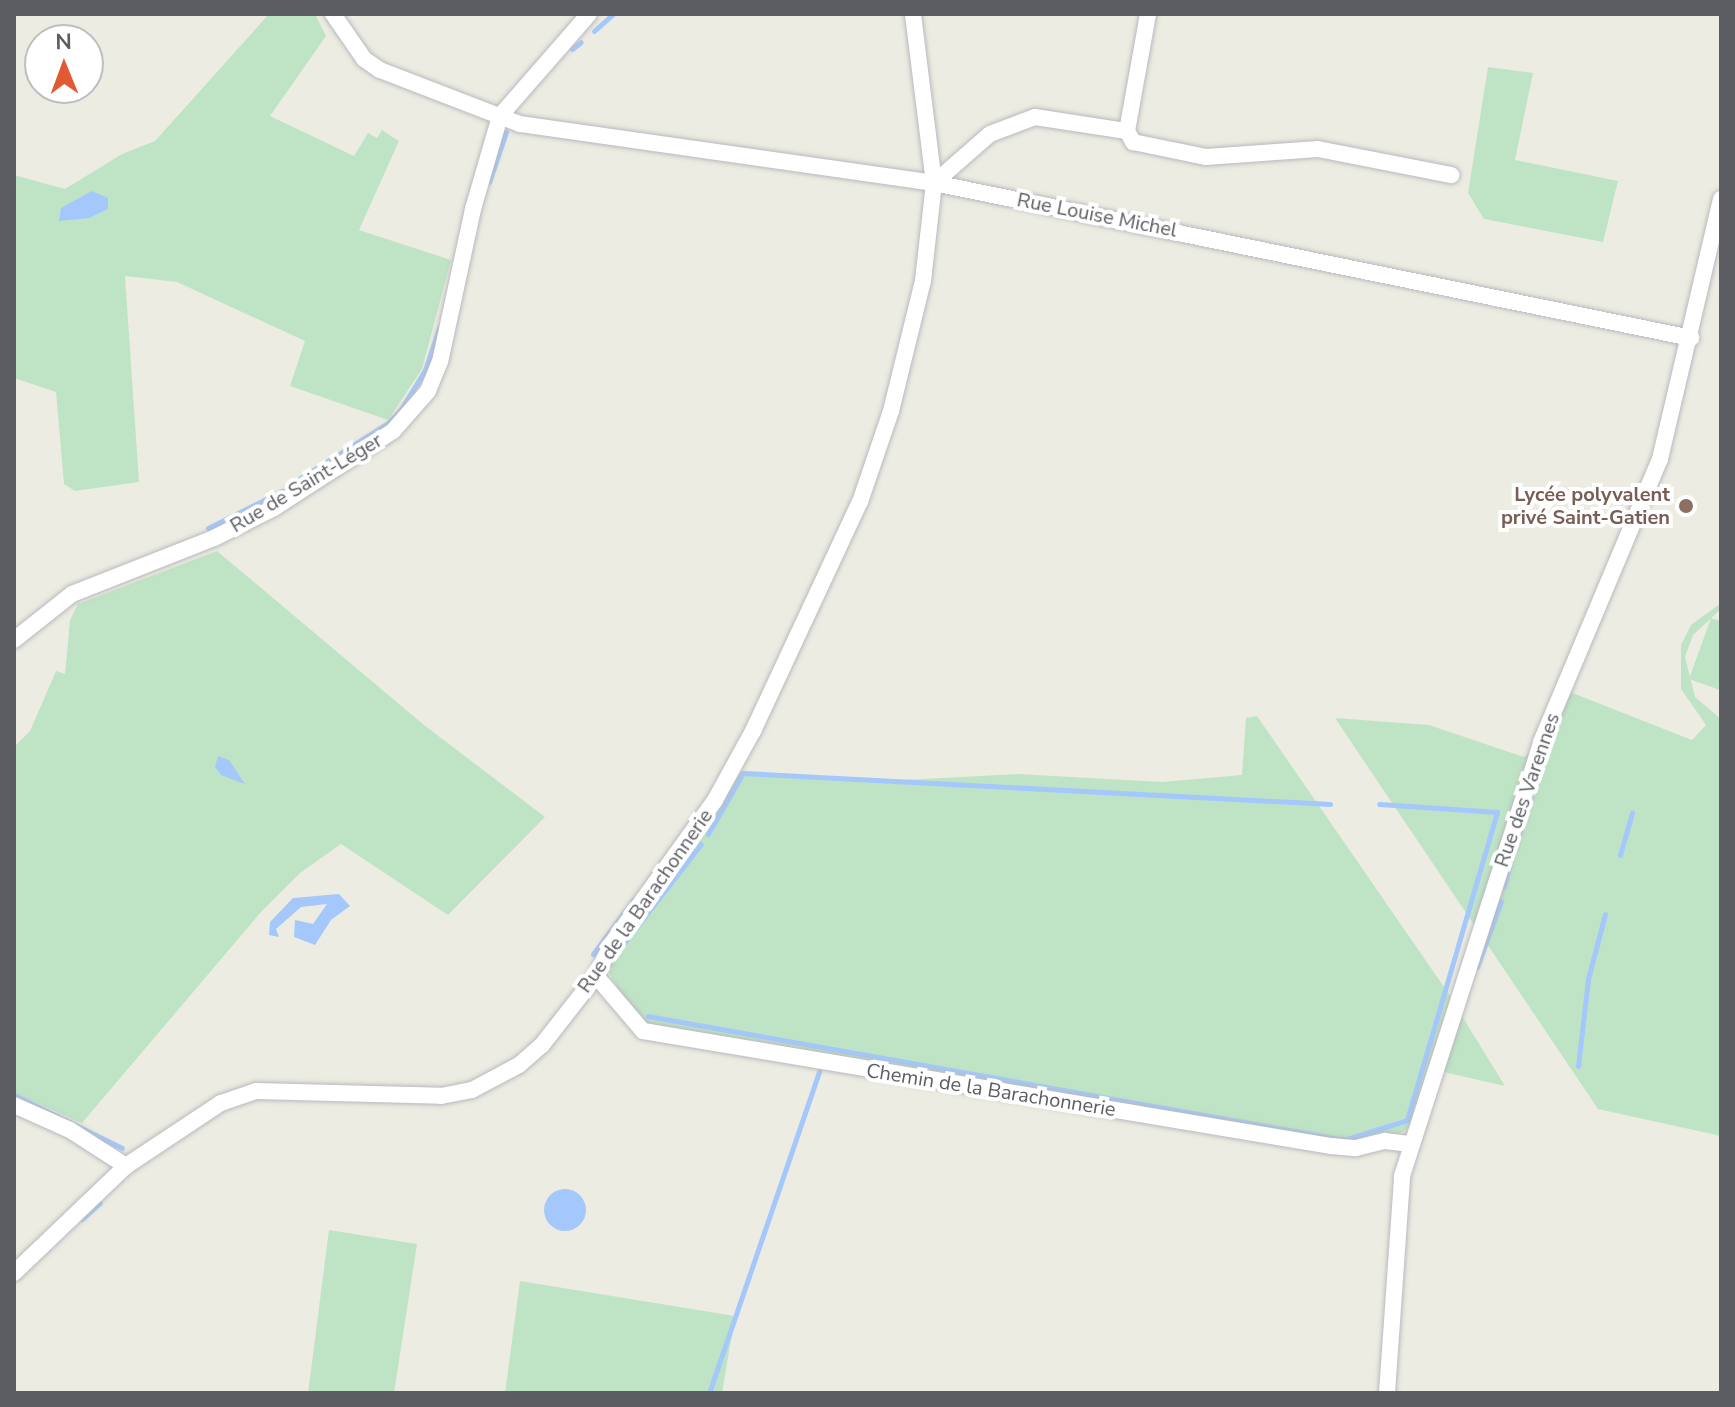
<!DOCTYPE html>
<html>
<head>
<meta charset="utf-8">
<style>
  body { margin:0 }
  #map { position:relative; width:1735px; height:1407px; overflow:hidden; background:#edece2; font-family:"Nunito Sans",sans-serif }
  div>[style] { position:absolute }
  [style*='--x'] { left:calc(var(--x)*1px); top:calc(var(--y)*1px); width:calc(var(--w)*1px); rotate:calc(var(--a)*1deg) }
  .green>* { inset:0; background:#bfe4c5 }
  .water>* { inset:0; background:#a4c8fb }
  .round { border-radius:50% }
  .stream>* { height:5px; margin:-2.5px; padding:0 2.5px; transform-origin:2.5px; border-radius:2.5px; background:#a4c8fb }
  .roads { filter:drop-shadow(0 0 2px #b8b9be) drop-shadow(0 0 2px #b8b9be) }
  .minor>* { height:16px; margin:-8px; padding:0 8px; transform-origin:8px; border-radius:8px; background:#fff }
  .dots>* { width:22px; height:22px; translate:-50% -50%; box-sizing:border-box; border:4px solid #fff; border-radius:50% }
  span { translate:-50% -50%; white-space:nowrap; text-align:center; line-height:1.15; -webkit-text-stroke:8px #fff; paint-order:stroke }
  .street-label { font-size:20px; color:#5b5d62 }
  .education-label { font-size:20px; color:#785e54; font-weight:700 }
  .right { translate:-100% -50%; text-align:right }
  .frame { position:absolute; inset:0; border:16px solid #5b5d62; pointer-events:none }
  .north { position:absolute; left:24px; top:24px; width:80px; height:80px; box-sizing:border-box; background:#fff; border:2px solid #bdbec0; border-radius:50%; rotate:359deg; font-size:22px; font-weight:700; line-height:32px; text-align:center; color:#5b5d62 }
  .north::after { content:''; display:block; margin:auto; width:28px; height:36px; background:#e15a34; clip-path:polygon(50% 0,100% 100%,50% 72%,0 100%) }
</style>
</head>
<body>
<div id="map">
  <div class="green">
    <i style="clip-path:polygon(269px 14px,315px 14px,326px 36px,270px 116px,354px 156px,368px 133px,377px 138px,382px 130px,399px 141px,359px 230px,451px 260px,422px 369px,388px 420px,290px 386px,305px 341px,177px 282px,125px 276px,139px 482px,75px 491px,64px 484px,56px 392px,14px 378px,14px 175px,65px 189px,122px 154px,155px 141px)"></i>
    <i style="clip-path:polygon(1488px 67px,1533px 73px,1515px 160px,1618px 181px,1603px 242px,1484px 219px,1468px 193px)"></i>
    <i style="clip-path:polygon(217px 551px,424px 725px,545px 817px,448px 915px,341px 844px,300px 873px,261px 912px,82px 1123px,14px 1093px,14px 747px,30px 731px,56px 671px,65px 674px,70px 620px,78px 604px)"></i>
    <i style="clip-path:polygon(1721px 603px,1721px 609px,1693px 635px,1685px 657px,1695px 697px,1721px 719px,1721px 1136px,1598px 1109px,1335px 718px,1429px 725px,1524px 757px,1554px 733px,1570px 692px,1692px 740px,1706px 725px,1681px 689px,1681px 645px,1691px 625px)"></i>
    <i style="clip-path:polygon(1711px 618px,1721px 621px,1720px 690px,1689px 679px)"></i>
    <i style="clip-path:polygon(1257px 716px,1444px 987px,1505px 1086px,1435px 1070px,1417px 1124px,1385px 1141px,1356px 1148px,642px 1027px,609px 973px,612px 943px,730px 772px,883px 781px,1018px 774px,1162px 782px,1242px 775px,1246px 718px)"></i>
    <i style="clip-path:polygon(329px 1230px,417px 1244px,394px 1393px,308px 1393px)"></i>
    <i style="clip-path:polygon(520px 1281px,735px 1316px,722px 1393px,505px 1393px)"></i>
  </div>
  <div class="water">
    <i style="clip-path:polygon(92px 191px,108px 198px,108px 209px,89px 218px,59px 221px,61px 208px)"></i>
    <i style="clip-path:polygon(218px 756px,229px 760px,245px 784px,221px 775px,215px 767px)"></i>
    <i style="clip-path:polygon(339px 894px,350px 906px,331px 920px,315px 945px,294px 937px,295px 920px,313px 924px,327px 904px,301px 907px,276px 929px,279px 937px,269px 935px,270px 922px,293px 898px)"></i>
    <i class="round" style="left:544px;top:1189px;width:42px;height:42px"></i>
  </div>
  <div class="stream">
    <i style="--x:594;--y:31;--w:25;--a:-42"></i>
    <i style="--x:572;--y:49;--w:11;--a:-38"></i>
    <i style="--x:489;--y:182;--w:53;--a:-71.2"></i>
    <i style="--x:299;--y:479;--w:105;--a:-32.2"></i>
    <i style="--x:388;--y:423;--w:19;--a:-47"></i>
    <i style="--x:401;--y:409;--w:46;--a:-58.4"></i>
    <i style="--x:425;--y:370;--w:44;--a:-71.6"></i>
    <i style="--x:208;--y:528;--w:83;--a:-26.6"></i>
    <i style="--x:708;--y:834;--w:70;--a:-60.2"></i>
    <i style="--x:743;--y:773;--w:588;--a:3.02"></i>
    <i style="--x:1620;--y:855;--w:44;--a:-74.1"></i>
    <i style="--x:1504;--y:886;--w:27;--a:-75"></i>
    <i style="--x:593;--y:954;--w:67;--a:-53.5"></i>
    <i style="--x:613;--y:957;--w:143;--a:-52.1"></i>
    <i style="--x:1477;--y:967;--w:70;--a:-70"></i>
    <i style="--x:648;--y:1016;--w:707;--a:10.1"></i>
    <i style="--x:1344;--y:1140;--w:66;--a:-17.6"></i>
    <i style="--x:1407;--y:1120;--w:321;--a:-73.7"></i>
    <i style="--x:1497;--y:812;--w:118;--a:-176.1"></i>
    <i style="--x:1578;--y:1066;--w:88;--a:-83.4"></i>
    <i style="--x:1588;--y:979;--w:67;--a:-75.3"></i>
    <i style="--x:14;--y:1095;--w:120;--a:26.1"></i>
    <i style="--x:82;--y:1219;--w:24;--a:-42"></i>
    <i style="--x:709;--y:1393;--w:340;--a:-71.1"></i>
  </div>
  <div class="roads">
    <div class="minor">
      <i style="--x:333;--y:14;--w:55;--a:55.4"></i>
      <i style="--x:364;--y:59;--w:19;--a:35"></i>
      <i style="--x:380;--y:70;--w:150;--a:21.1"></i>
      <i style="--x:520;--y:124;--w:418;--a:8.1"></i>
      <i style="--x:934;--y:183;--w:773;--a:11.57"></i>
      <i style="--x:1127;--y:131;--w:13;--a:61"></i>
      <i style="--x:1133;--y:142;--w:75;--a:11.6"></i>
      <i style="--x:1206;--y:157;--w:112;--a:-4.1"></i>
      <i style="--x:1318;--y:149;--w:136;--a:11.1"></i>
      <i style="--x:934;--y:183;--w:74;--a:-41.2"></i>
      <i style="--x:990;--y:134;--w:48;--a:-20.7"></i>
      <i style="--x:1035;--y:117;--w:93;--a:8.7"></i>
      <i style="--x:1127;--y:131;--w:119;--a:-79.8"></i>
      <i style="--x:14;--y:640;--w:74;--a:-38.4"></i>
      <i style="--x:72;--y:594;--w:153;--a:-21.5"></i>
      <i style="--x:214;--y:538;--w:67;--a:-26.6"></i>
      <i style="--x:274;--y:508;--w:142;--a:-32.9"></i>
      <i style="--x:393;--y:431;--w:53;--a:-48.8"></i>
      <i style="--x:428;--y:391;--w:31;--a:-68"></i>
      <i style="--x:440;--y:362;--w:157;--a:-77.8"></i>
      <i style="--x:473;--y:209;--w:97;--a:-73.8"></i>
      <i style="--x:500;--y:116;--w:135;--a:-48.9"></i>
      <i style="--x:596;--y:976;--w:72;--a:49.5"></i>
      <i style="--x:643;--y:1031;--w:698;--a:9.49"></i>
      <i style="--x:1331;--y:1146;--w:25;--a:5"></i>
      <i style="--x:1356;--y:1148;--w:30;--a:-14"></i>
      <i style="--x:1385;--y:1141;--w:26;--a:7"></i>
      <i style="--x:14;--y:1105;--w:61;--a:24.1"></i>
      <i style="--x:70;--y:1130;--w:67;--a:32.7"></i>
      <i style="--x:14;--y:1273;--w:155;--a:-43.7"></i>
      <i style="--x:126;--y:1166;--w:114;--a:-33.6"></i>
      <i style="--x:221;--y:1103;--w:37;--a:-19"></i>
      <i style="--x:256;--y:1091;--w:185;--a:1.5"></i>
      <i style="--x:441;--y:1096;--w:32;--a:-11"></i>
      <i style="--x:472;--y:1090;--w:53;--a:-28"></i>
      <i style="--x:519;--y:1065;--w:30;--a:-41"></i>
      <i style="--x:542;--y:1045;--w:88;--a:-52"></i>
      <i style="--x:596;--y:976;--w:37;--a:-64"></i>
      <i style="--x:612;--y:943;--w:176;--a:-54.2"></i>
      <i style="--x:715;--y:800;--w:79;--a:-61.2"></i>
      <i style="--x:753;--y:731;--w:253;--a:-65"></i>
      <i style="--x:860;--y:502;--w:96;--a:-71.2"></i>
      <i style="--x:891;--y:411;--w:134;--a:-76.2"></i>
      <i style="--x:923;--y:281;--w:99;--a:-83.6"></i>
      <i style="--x:934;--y:183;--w:170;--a:-97.1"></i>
      <i style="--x:1387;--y:1393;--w:218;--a:-86"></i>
      <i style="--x:1402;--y:1176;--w:456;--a:-72.2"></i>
      <i style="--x:1541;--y:742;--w:307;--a:-67.2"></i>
      <i style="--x:1660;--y:459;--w:267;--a:-76.8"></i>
    </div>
  </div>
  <div class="dots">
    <i style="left:1686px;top:506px;background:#8d6e63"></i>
  </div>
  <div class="street-label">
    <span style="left:1097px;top:215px;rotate:11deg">Rue Louise Michel</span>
    <span style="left:306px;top:483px;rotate:-31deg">Rue de Saint-Léger</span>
    <span style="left:1527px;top:790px;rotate:-71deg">Rue des Varennes</span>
    <span style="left:645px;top:901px;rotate:-55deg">Rue de la Barachonnerie</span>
    <span style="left:991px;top:1090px;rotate:9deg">Chemin de la Barachonnerie</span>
  </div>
  <div class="education-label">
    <span class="right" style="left:1670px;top:506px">Lycée polyvalent<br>privé Saint-Gatien</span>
  </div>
  <div class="frame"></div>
  <div class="north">N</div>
</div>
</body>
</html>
